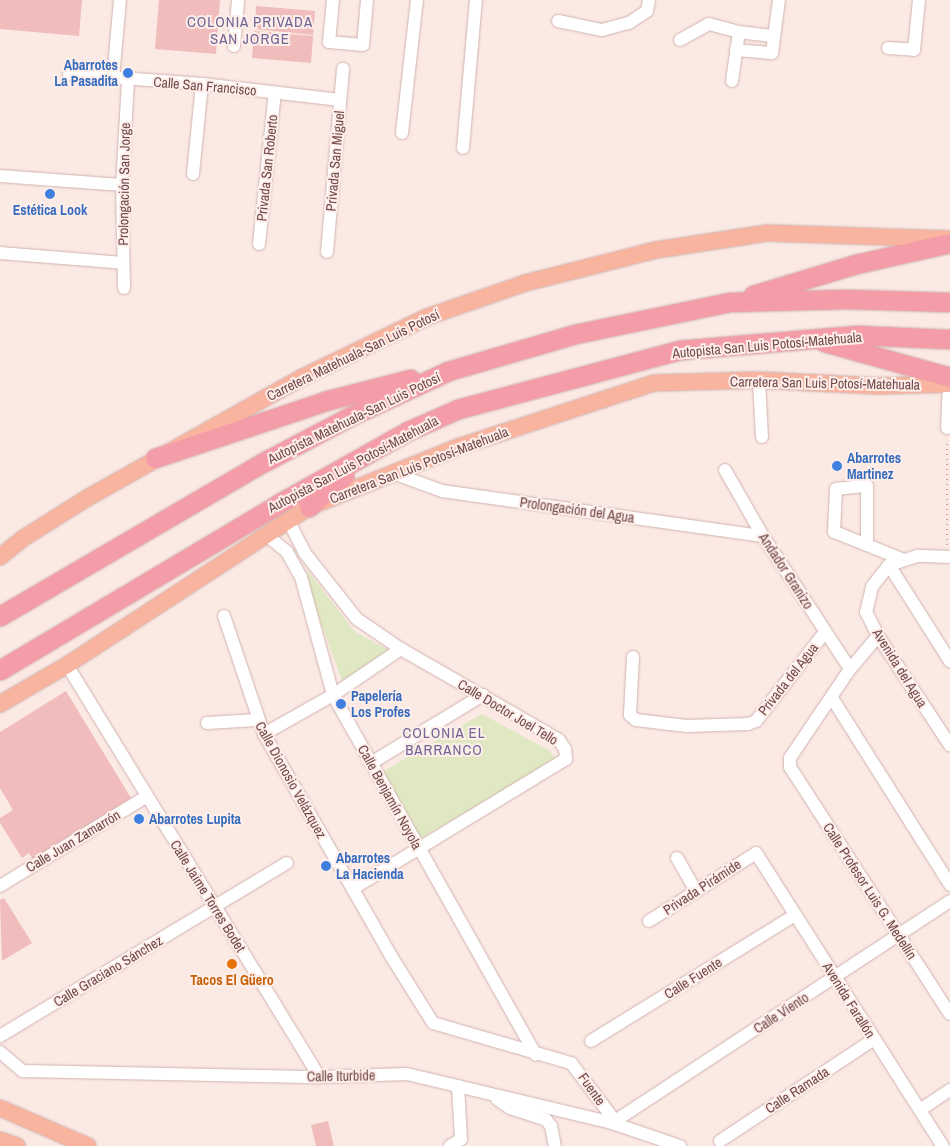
<!DOCTYPE html>
<html>
<head>
<meta charset="utf-8">
<style>
  body { margin:0 }
  #map { position:relative; width:950px; height:1146px; overflow:hidden; background:#fbe9e4; font-family:"Archivo Narrow",sans-serif }
  div>[style] { position:absolute }
  [style*='--x'] { left:calc(var(--x)*1px); top:calc(var(--y)*1px); width:calc(var(--w)*1px); rotate:calc(var(--a)*1deg) }
  .green>* { inset:0; background:#e0e8c3 }
  .building>* { inset:0; background:#f0bdbc }
  .path>* { height:2px; margin-top:-1px; transform-origin:0; background:repeating-linear-gradient(90deg,#d4a09f 0 1px,transparent 0 5px) }
  .roads { filter:drop-shadow(0 0 1px #d1b3b0) drop-shadow(0 0 1px #d1b3b0) }
  .minor>* { height:12px; margin:-6px; padding:0 6px; transform-origin:6px; border-radius:6px; background:#fff }
  .major>* { height:16px; margin:-8px; padding:0 8px; transform-origin:8px; border-radius:8px; background:#f8b49e }
  .highway>* { height:19px; margin:-9.5px; padding:0 9.5px; transform-origin:9.5px; border-radius:9.5px; background:#f49ca7 }
  .dots>* { width:14px; height:14px; translate:-50% -50%; box-sizing:border-box; border:2px solid #feeeea; border-radius:50% }
  span { translate:-50% -50%; white-space:nowrap; text-align:center; line-height:1.15; -webkit-text-stroke:4px #feeeea; paint-order:stroke }
  .shop-label { font-size:14px; color:#366cbe; font-weight:700 }
  .right { translate:-100% -50%; text-align:right }
  .left { translate:0 -50%; text-align:left }
  .street-label { font-size:14px; color:#734a4b }
  .food-label { font-size:14px; color:#c56008; font-weight:700 }
  .neighbourhood-label { font-size:15px; color:#736696; letter-spacing:1px }
</style>
</head>
<body>
<div id="map">
  <div class="green">
    <i style="clip-path:polygon(308px 571px,355px 632px,391px 651px,342px 681px,308px 587px)"></i>
    <i style="clip-path:polygon(482px 714px,550px 751px,556px 760px,421px 838px,382px 772px)"></i>
  </div>
  <div class="building">
    <i style="clip-path:polygon(0 0,82px 0,79px 36px,0 29px)"></i>
    <i style="clip-path:polygon(159px 0,220px 0,216px 54px,155px 49px)"></i>
    <i style="clip-path:polygon(256px 6px,315px 11px,313px 35px,255px 29px)"></i>
    <i style="clip-path:polygon(254px 31px,313px 36px,311px 63px,252px 58px)"></i>
    <i style="clip-path:polygon(66px 691px,131px 798px,33px 859px,29px 853px,22px 858px,0 823px,0 818px,13px 810px,0 788px,0 732px)"></i>
    <i style="clip-path:polygon(4px 898px,32px 943px,2px 961px,0 900px)"></i>
    <i style="clip-path:polygon(328px 1121px,334px 1146px,316px 1146px,311px 1125px)"></i>
  </div>
  <div class="path">
    <i style="--x:947;--y:545;--w:105;--a:-90"></i>
  </div>
  <div class="roads">
    <div class="minor">
      <i style="--x:333;--y:0;--w:42;--a:95.4"></i>
      <i style="--x:329;--y:42;--w:34;--a:5"></i>
      <i style="--x:363;--y:45;--w:45;--a:-84.9"></i>
      <i style="--x:558;--y:21;--w:45;--a:11.6"></i>
      <i style="--x:602;--y:30;--w:28;--a:-15"></i>
      <i style="--x:629;--y:23;--w:22;--a:-34"></i>
      <i style="--x:647;--y:11;--w:11;--a:-80"></i>
      <i style="--x:680;--y:40;--w:33;--a:-29"></i>
      <i style="--x:709;--y:24;--w:31;--a:15"></i>
      <i style="--x:234;--y:46;--w:46;--a:-85"></i>
      <i style="--x:888;--y:48;--w:26;--a:4"></i>
      <i style="--x:914;--y:50;--w:50;--a:-84.3"></i>
      <i style="--x:736;--y:50;--w:36;--a:5"></i>
      <i style="--x:772;--y:53;--w:53;--a:-82.5"></i>
      <i style="--x:69;--y:74;--w:133;--a:4.3"></i>
      <i style="--x:202;--y:84;--w:139;--a:6.6"></i>
      <i style="--x:113;--y:78;--w:78;--a:-84.9"></i>
      <i style="--x:732;--y:81;--w:49;--a:-81.9"></i>
      <i style="--x:739;--y:32;--w:35;--a:7"></i>
      <i style="--x:402;--y:133;--w:134;--a:-83.6"></i>
      <i style="--x:463;--y:148;--w:149;--a:-85"></i>
      <i style="--x:193;--y:174;--w:90;--a:-84.3"></i>
      <i style="--x:0;--y:176;--w:122;--a:4.2"></i>
      <i style="--x:259;--y:244;--w:152;--a:-84"></i>
      <i style="--x:327;--y:252;--w:184;--a:-85"></i>
      <i style="--x:0;--y:253;--w:123;--a:4.6"></i>
      <i style="--x:124;--y:288;--w:103;--a:-91.1"></i>
      <i style="--x:122;--y:185;--w:105;--a:-86.7"></i>
      <i style="--x:759;--y:380;--w:57;--a:87"></i>
      <i style="--x:947;--y:428;--w:44;--a:-87.4"></i>
      <i style="--x:725;--y:470;--w:76;--a:60.1"></i>
      <i style="--x:763;--y:536;--w:159;--a:56.8"></i>
      <i style="--x:393;--y:473;--w:52;--a:20.2"></i>
      <i style="--x:442;--y:491;--w:324;--a:8"></i>
      <i style="--x:288;--y:520;--w:36;--a:63"></i>
      <i style="--x:304;--y:552;--w:85;--a:51.7"></i>
      <i style="--x:357;--y:619;--w:53;--a:34.3"></i>
      <i style="--x:401;--y:649;--w:182;--a:29.9"></i>
      <i style="--x:559;--y:740;--w:11;--a:56"></i>
      <i style="--x:565;--y:749;--w:10;--a:84"></i>
      <i style="--x:566;--y:759;--w:250;--a:148.7"></i>
      <i style="--x:265;--y:534;--w:28;--a:39"></i>
      <i style="--x:287;--y:552;--w:29;--a:61"></i>
      <i style="--x:301;--y:577;--w:122;--a:74.8"></i>
      <i style="--x:333;--y:695;--w:413;--a:60.6"></i>
      <i style="--x:867;--y:545;--w:35;--a:-158"></i>
      <i style="--x:834;--y:532;--w:43;--a:-87.3"></i>
      <i style="--x:836;--y:489;--w:31;--a:-6"></i>
      <i style="--x:867;--y:486;--w:59;--a:90"></i>
      <i style="--x:867;--y:545;--w:40;--a:22"></i>
      <i style="--x:950;--y:557;--w:33;--a:-178"></i>
      <i style="--x:917;--y:556;--w:29;--a:162"></i>
      <i style="--x:889;--y:565;--w:28;--a:128"></i>
      <i style="--x:872;--y:587;--w:26;--a:103"></i>
      <i style="--x:866;--y:612;--w:27;--a:63"></i>
      <i style="--x:878;--y:636;--w:131;--a:56.6"></i>
      <i style="--x:889;--y:565;--w:114;--a:57.6"></i>
      <i style="--x:224;--y:616;--w:125;--a:71.3"></i>
      <i style="--x:264;--y:734;--w:256;--a:60.2"></i>
      <i style="--x:391;--y:956;--w:79;--a:57.9"></i>
      <i style="--x:433;--y:1023;--w:144;--a:16.2"></i>
      <i style="--x:571;--y:1063;--w:73;--a:52.8"></i>
      <i style="--x:878;--y:636;--w:43;--a:130.3"></i>
      <i style="--x:850;--y:669;--w:107;--a:124"></i>
      <i style="--x:790;--y:758;--w:9;--a:90"></i>
      <i style="--x:790;--y:767;--w:294;--a:57.1"></i>
      <i style="--x:633;--y:657;--w:58;--a:93"></i>
      <i style="--x:630;--y:715;--w:8;--a:40"></i>
      <i style="--x:636;--y:720;--w:51;--a:6.7"></i>
      <i style="--x:687;--y:726;--w:61;--a:-1.9"></i>
      <i style="--x:748;--y:724;--w:9;--a:-21"></i>
      <i style="--x:756;--y:721;--w:113;--a:-52.2"></i>
      <i style="--x:67;--y:665;--w:483;--a:58.5"></i>
      <i style="--x:832;--y:698;--w:221;--a:57.7"></i>
      <i style="--x:207;--y:723;--w:50;--a:-3.4"></i>
      <i style="--x:264;--y:734;--w:79;--a:-29.5"></i>
      <i style="--x:333;--y:695;--w:82;--a:-34.1"></i>
      <i style="--x:371;--y:763;--w:131;--a:-31.3"></i>
      <i style="--x:677;--y:858;--w:38;--a:60"></i>
      <i style="--x:0;--y:886;--w:171;--a:-31.4"></i>
      <i style="--x:649;--y:921;--w:127;--a:-32.4"></i>
      <i style="--x:756;--y:853;--w:348;--a:57.5"></i>
      <i style="--x:0;--y:1036;--w:335;--a:-31.1"></i>
      <i style="--x:591;--y:1041;--w:240;--a:-31.7"></i>
      <i style="--x:0;--y:1052;--w:30;--a:40"></i>
      <i style="--x:23;--y:1071;--w:296;--a:1.2"></i>
      <i style="--x:319;--y:1077;--w:88;--a:-2"></i>
      <i style="--x:407;--y:1074;--w:211;--a:13.4"></i>
      <i style="--x:612;--y:1123;--w:72;--a:18.7"></i>
      <i style="--x:497;--y:1099;--w:16;--a:35"></i>
      <i style="--x:510;--y:1108;--w:38;--a:18"></i>
      <i style="--x:546;--y:1120;--w:8;--a:50"></i>
      <i style="--x:551;--y:1126;--w:20;--a:79"></i>
      <i style="--x:920;--y:1110;--w:36;--a:-34"></i>
      <i style="--x:612;--y:1123;--w:404;--a:-33.3"></i>
      <i style="--x:720;--y:1141;--w:185;--a:-33.5"></i>
      <i style="--x:450;--y:1146;--w:13;--a:-32"></i>
      <i style="--x:461;--y:1139;--w:53;--a:-93.2"></i>
    </div>
    <div class="major">
      <i style="--x:0;--y:557;--w:28;--a:-39"></i>
      <i style="--x:22;--y:539;--w:77;--a:-32.2"></i>
      <i style="--x:87;--y:498;--w:245;--a:-29.3"></i>
      <i style="--x:301;--y:378;--w:140;--a:-25.8"></i>
      <i style="--x:427;--y:317;--w:104;--a:-19.1"></i>
      <i style="--x:525;--y:283;--w:135;--a:-14.1"></i>
      <i style="--x:656;--y:250;--w:112;--a:-8.7"></i>
      <i style="--x:767;--y:233;--w:183;--a:1.9"></i>
      <i style="--x:0;--y:704;--w:78;--a:-30.2"></i>
      <i style="--x:67;--y:665;--w:289;--a:-33.1"></i>
      <i style="--x:309;--y:507;--w:161;--a:-21.9"></i>
      <i style="--x:458;--y:447;--w:206;--a:-18.1"></i>
      <i style="--x:654;--y:383;--w:105;--a:-1.6"></i>
      <i style="--x:759;--y:380;--w:118;--a:2.9"></i>
      <i style="--x:877;--y:386;--w:73;--a:-1.6"></i>
      <i style="--x:0;--y:1108;--w:96;--a:23.4"></i>
      <i style="--x:0;--y:1140;--w:18;--a:19"></i>
    </div>
    <div class="highway">
      <i style="--x:753;--y:295;--w:108;--a:-16.8"></i>
      <i style="--x:856;--y:264;--w:96;--a:-12.6"></i>
      <i style="--x:824;--y:342;--w:131;--a:15.5"></i>
      <i style="--x:155;--y:458;--w:179;--a:-18.5"></i>
      <i style="--x:325;--y:401;--w:88;--a:-14.5"></i>
      <i style="--x:309;--y:507;--w:47;--a:-41.5"></i>
      <i style="--x:0;--y:616;--w:306;--a:-30.3"></i>
      <i style="--x:264;--y:462;--w:96;--a:-27.9"></i>
      <i style="--x:349;--y:417;--w:109;--a:-24.9"></i>
      <i style="--x:448;--y:371;--w:132;--a:-16.2"></i>
      <i style="--x:575;--y:334;--w:158;--a:-11.7"></i>
      <i style="--x:730;--y:302;--w:117;--a:-1.5"></i>
      <i style="--x:847;--y:299;--w:103;--a:1.7"></i>
      <i style="--x:0;--y:670;--w:324;--a:-30.8"></i>
      <i style="--x:278;--y:504;--w:149;--a:-29.3"></i>
      <i style="--x:408;--y:431;--w:55;--a:-23.7"></i>
      <i style="--x:458;--y:409;--w:229;--a:-14.9"></i>
      <i style="--x:679;--y:350;--w:179;--a:-4.8"></i>
      <i style="--x:857;--y:335;--w:93;--a:2.5"></i>
    </div>
  </div>
  <div class="dots">
    <i style="left:128px;top:73px;background:#3f7fe0"></i>
    <i style="left:50px;top:194px;background:#3f7fe0"></i>
    <i style="left:837px;top:466px;background:#3f7fe0"></i>
    <i style="left:341px;top:704px;background:#3f7fe0"></i>
    <i style="left:139px;top:819px;background:#3f7fe0"></i>
    <i style="left:326px;top:866px;background:#3f7fe0"></i>
    <i style="left:232px;top:964px;background:#e8710a"></i>
  </div>
  <div class="shop-label">
    <span class="right" style="left:118px;top:73px">Abarrotes<br>La Pasadita</span>
    <span style="left:50px;top:210px">Estética Look</span>
    <span class="left" style="left:847px;top:466px">Abarrotes<br>Martinez</span>
    <span class="left" style="left:351px;top:704px">Papelería<br>Los Profes</span>
    <span class="left" style="left:149px;top:819px">Abarrotes Lupita</span>
    <span class="left" style="left:336px;top:866px">Abarrotes<br>La Hacienda</span>
  </div>
  <div class="street-label">
    <span style="left:205px;top:86px;rotate:5deg">Calle San Francisco</span>
    <span style="left:335px;top:161px;rotate:-85deg">Privada San Miguel</span>
    <span style="left:267px;top:168px;rotate:-84deg">Privada San Roberto</span>
    <span style="left:124px;top:184px;rotate:-89deg">Prolongación San Jorge</span>
    <span style="left:767px;top:345px;rotate:-5deg">Autopista San Luis Potosí-Matehuala</span>
    <span style="left:353px;top:355px;rotate:-26deg">Carretera Matehuala-San Luis Potosí</span>
    <span style="left:825px;top:383px;rotate:1deg">Carretera San Luis Potosí-Matehuala</span>
    <span style="left:354px;top:418px;rotate:-26deg">Autopista Matehuala-San Luis Potosí</span>
    <span style="left:353px;top:464px;rotate:-28deg">Autopista San Luis Potosí-Matehuala</span>
    <span style="left:419px;top:465px;rotate:-21deg">Carretera San Luis Potosí-Matehuala</span>
    <span style="left:577px;top:510px;rotate:8deg">Prolongación del Agua</span>
    <span style="left:786px;top:571px;rotate:57deg">Andador Granizo</span>
    <span style="left:900px;top:668px;rotate:58deg">Avenida del Agua</span>
    <span style="left:788px;top:679px;rotate:-52deg">Privada del Agua</span>
    <span style="left:508px;top:712px;rotate:31deg">Calle Doctor Joel Tello</span>
    <span style="left:291px;top:780px;rotate:61deg">Calle Dionosio Velázquez</span>
    <span style="left:390px;top:797px;rotate:61deg">Calle Benjamín Noyola</span>
    <span style="left:73px;top:841px;rotate:-31deg">Calle Juan Zamarrón</span>
    <span style="left:702px;top:887px;rotate:-33deg">Privada Pirámide</span>
    <span style="left:870px;top:891px;rotate:57deg">Calle Profesor Luis G. Medellín</span>
    <span style="left:208px;top:896px;rotate:58deg">Calle Jaime Torres Bodet</span>
    <span style="left:108px;top:971px;rotate:-31deg">Calle Graciano Sánchez</span>
    <span style="left:693px;top:978px;rotate:-32deg">Calle Fuente</span>
    <span style="left:849px;top:1000px;rotate:58deg">Avenida Farallón</span>
    <span style="left:781px;top:1013px;rotate:-33deg">Calle Viento</span>
    <span style="left:341px;top:1076px;rotate:-1deg">Calle Iturbide</span>
    <span style="left:592px;top:1089px;rotate:55deg">Fuente</span>
    <span style="left:797px;top:1090px;rotate:-33deg">Calle Ramada</span>
  </div>
  <div class="food-label">
    <span style="left:232px;top:980px">Tacos El Güero</span>
  </div>
  <div class="neighbourhood-label">
    <span style="left:250px;top:30px">COLONIA PRIVADA<br>SAN JORGE</span>
    <span style="left:444px;top:741px">COLONIA EL<br>BARRANCO</span>
  </div>
</div>
</body>
</html>
